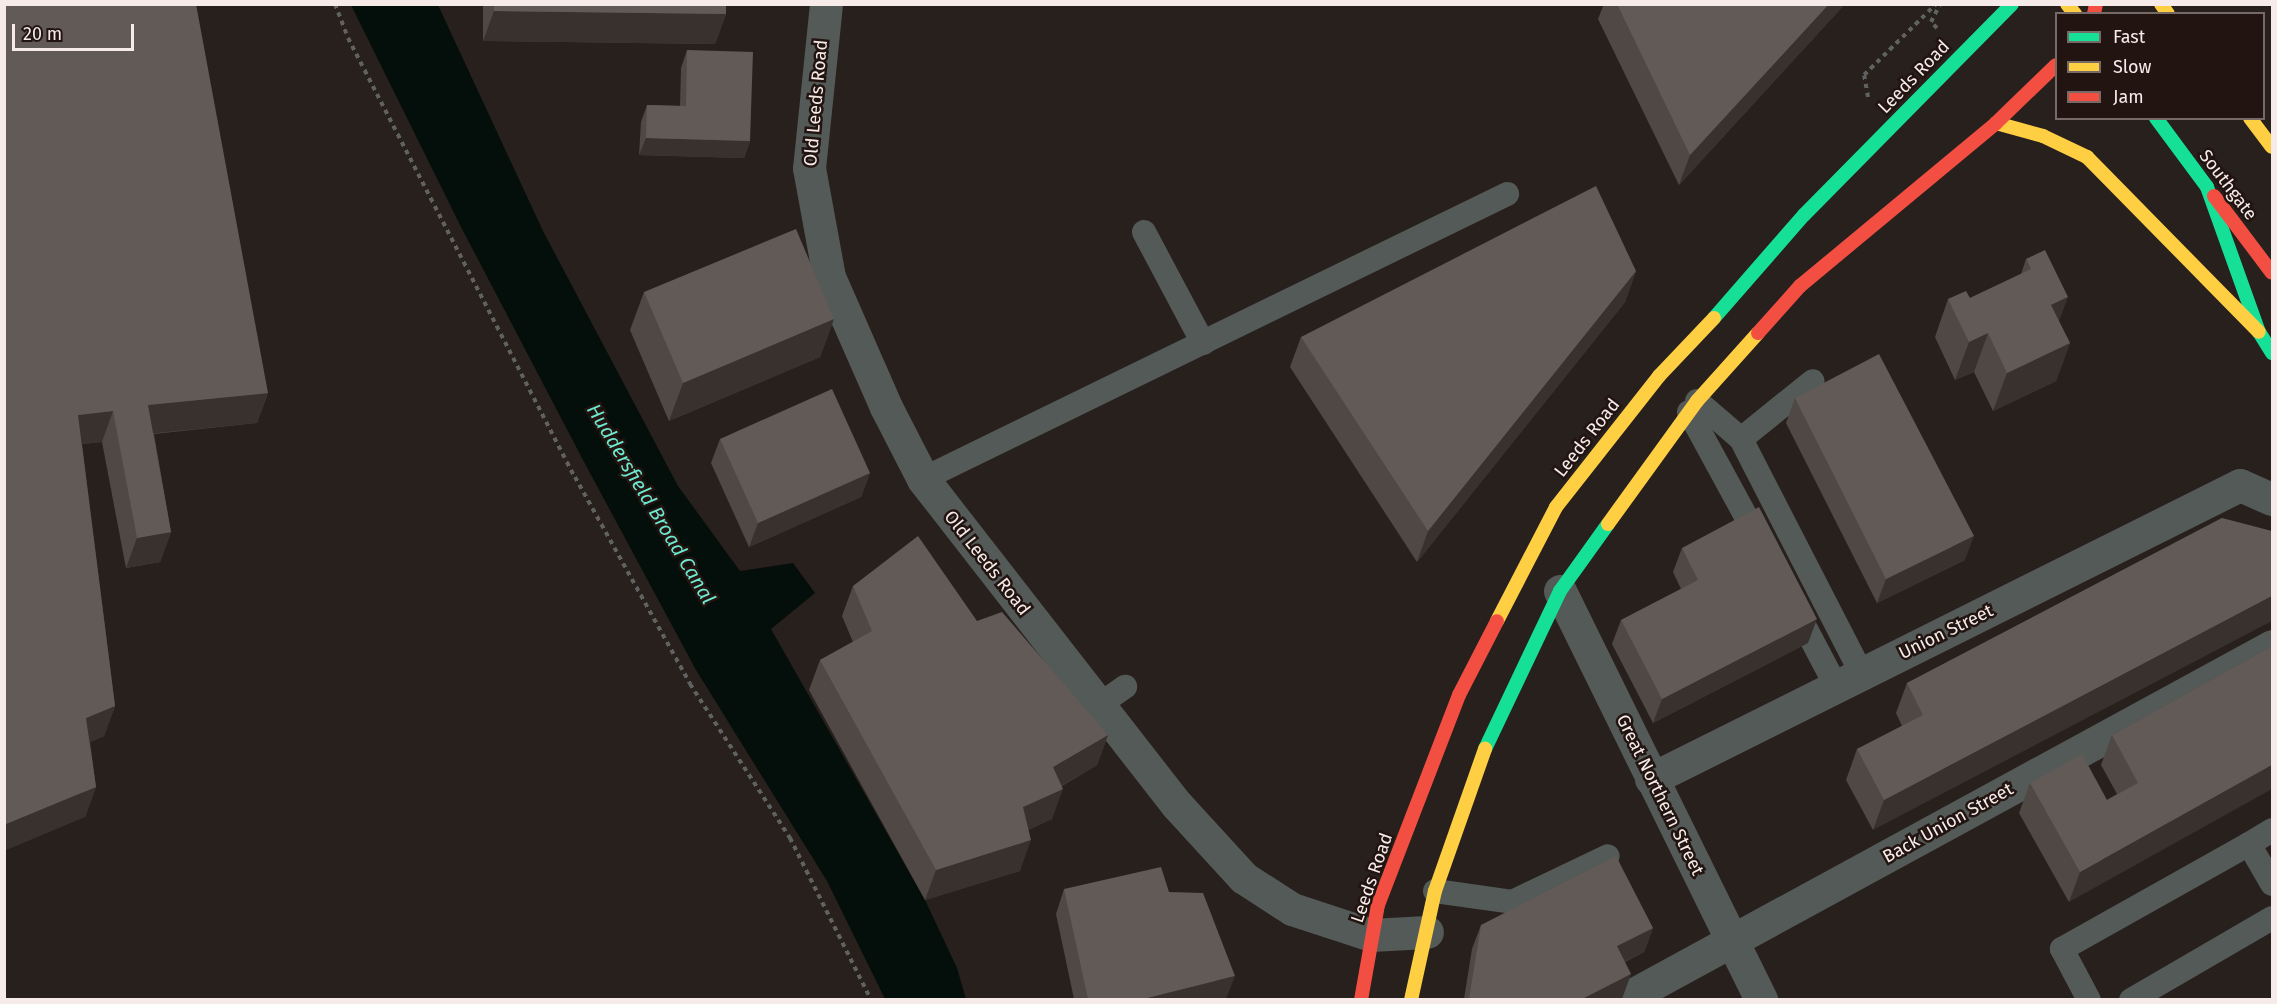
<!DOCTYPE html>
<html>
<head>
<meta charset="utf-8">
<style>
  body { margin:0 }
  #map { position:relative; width:2277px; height:1004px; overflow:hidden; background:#28201d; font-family:"Fira Sans",sans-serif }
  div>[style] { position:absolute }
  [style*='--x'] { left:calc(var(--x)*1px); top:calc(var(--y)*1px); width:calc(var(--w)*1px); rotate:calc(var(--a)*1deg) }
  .water>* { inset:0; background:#040e0a }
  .path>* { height:4px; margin-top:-2px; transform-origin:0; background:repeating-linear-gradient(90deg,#5f6260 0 4.5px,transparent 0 9px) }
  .lane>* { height:24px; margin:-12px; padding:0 12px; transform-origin:12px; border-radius:12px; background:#535a57 }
  .street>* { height:33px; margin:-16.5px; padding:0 16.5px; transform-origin:16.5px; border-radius:16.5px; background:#535a57 }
  .fast>* { height:14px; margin:-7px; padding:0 7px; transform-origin:7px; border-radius:7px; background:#16e098 }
  .slow>* { height:14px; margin:-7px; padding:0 7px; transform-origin:7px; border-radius:7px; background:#ffcf43 }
  .jam>* { height:14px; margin:-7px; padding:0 7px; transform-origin:7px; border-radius:7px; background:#f24e42 }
  .wall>* { inset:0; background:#4f4844 }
  .shaded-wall>* { inset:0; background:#38312d }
  .building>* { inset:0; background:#615a56 }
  span { translate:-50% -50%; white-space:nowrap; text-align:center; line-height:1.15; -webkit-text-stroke:5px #221410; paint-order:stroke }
  .street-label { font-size:18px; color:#f6ebe8 }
  .water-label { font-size:20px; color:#6de9cf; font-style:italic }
  .frame { position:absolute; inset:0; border:6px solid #f6ebe8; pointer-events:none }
  .legend { position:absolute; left:2055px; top:12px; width:210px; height:108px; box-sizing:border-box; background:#221410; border:2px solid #776a66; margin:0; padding:8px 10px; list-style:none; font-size:18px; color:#f6ebe8 }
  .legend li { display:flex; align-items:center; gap:12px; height:30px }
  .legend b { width:30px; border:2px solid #776a66 }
  .scale { position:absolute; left:12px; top:24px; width:122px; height:27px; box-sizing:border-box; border:3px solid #f6ebe8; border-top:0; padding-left:8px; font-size:18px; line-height:21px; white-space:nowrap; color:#f6ebe8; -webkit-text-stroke:4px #221410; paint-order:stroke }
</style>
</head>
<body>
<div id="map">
  <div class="water">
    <i style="clip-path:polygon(351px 5px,438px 5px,543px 231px,678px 486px,740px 571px,793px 563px,815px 593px,771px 629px,925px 900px,957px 968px,966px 999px,885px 999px,827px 881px,696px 670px,583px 460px,461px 227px)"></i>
  </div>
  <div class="path">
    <i style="--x:335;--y:4;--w:36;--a:69"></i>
    <i style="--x:348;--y:38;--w:494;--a:62.7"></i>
    <i style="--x:575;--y:477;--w:237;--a:60.9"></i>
    <i style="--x:690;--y:684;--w:184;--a:57"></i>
    <i style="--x:790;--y:838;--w:181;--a:63.4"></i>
    <i style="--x:1937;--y:28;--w:8;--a:-135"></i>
    <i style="--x:1931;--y:22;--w:20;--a:-63"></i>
    <i style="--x:1868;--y:97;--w:22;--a:-100"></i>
    <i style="--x:1864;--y:75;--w:101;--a:-44.6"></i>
  </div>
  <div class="lane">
    <i style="--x:1144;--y:232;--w:126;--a:62"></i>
    <i style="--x:1697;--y:401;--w:58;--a:40.8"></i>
    <i style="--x:1741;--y:439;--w:264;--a:62.8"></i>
    <i style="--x:1689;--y:412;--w:148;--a:61.4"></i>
    <i style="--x:1741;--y:439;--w:92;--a:-38.9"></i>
    <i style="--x:923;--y:479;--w:650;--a:-26.01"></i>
    <i style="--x:1796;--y:610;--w:86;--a:62.2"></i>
    <i style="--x:1099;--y:705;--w:32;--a:-35"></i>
    <i style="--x:2249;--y:844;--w:27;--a:-31"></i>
    <i style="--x:1435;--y:891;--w:78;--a:8.1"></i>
    <i style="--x:1512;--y:902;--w:106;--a:-25.6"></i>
    <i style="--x:2089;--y:1000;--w:58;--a:-117.9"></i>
    <i style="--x:2062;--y:949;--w:214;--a:-29.3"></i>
    <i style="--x:2249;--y:844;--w:46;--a:60.1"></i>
    <i style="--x:2131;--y:1000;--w:163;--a:-30.2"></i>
  </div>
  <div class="street">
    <i style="--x:826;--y:4;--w:165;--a:95.9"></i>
    <i style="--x:809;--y:168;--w:111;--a:79.6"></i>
    <i style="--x:829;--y:277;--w:142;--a:66.3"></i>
    <i style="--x:886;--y:407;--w:81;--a:62.8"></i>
    <i style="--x:923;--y:479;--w:413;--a:52.1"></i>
    <i style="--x:1177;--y:805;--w:99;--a:47.5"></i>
    <i style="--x:1244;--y:878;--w:57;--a:32.9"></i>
    <i style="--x:1292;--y:909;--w:83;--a:18.2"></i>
    <i style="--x:1371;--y:935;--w:56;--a:-3.1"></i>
    <i style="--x:1560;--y:591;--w:456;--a:63.8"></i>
    <i style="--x:1651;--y:779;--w:658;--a:-26.53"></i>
    <i style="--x:2240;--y:485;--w:35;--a:24"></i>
    <i style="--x:1623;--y:1000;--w:739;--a:-28.61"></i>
  </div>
  <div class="fast">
    <i style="--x:2156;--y:118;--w:86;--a:53.5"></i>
    <i style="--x:2207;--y:187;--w:154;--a:70.3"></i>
    <i style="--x:2259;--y:332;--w:25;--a:58"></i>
    <i style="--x:1714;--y:318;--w:137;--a:-48.9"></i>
    <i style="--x:1804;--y:215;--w:296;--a:-45.4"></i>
    <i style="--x:1485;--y:749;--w:175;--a:-64.6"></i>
    <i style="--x:1560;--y:591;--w:82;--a:-54.4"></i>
  </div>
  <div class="slow">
    <i style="--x:2067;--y:4;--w:13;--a:51"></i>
    <i style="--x:2161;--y:4;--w:12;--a:55"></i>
    <i style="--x:2250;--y:118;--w:36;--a:53"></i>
    <i style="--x:1996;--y:123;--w:49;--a:15.5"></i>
    <i style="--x:2043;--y:136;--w:49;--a:25.5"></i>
    <i style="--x:2087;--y:157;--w:245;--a:45.5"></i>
    <i style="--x:1608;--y:524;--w:152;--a:-54.1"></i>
    <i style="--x:1697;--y:401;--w:91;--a:-48.1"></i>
    <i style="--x:1497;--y:621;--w:128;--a:-62.6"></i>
    <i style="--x:1556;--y:507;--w:167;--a:-51.8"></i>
    <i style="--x:1659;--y:376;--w:80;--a:-46.5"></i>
    <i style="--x:1411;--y:1000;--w:112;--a:-77.6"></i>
    <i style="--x:1435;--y:891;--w:151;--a:-70.6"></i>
  </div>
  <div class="jam">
    <i style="--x:2094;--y:14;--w:10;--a:-79"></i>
    <i style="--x:2214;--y:196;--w:96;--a:53"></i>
    <i style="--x:1758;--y:333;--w:63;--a:-48.2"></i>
    <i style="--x:1800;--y:286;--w:255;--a:-39.7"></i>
    <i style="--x:1996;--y:123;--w:83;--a:-44"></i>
    <i style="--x:1361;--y:1000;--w:97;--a:-79.9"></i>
    <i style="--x:1378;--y:905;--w:225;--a:-68.9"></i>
    <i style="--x:1459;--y:695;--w:83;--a:-62.8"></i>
  </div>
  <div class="wall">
    <i style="clip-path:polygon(4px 4px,268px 393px,257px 423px,154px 434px,171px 532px,160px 562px,126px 568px,102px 442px,82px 444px,115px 706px,104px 736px,90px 742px,96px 787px,85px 817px)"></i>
    <i style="clip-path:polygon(483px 4px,726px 4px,726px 14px,715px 44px,483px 41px)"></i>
    <i style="clip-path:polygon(1604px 4px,1845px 4px,1679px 185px,1598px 19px)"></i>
    <i style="clip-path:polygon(687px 50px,750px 141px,744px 158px,639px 155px,641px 122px,647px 105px,680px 106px,681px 68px)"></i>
    <i style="clip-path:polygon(2026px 259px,2070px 343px,2056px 381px,1993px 411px,1974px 372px,1955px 380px,1935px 337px,1948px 299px,1970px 298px,2021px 274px)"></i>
    <i style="clip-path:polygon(1636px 271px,1625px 302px,1417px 562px,1290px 367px,1301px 337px)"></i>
    <i style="clip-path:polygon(644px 292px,834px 319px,820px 357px,669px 421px,630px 330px)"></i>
    <i style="clip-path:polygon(1795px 398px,1965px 560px,1877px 603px,1786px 423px)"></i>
    <i style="clip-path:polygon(720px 439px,870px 473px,861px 497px,749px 547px,711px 463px)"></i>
    <i style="clip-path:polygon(2222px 518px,1873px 830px,1846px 780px,1857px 749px,1902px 726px,1896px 713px,1907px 683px)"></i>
    <i style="clip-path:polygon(1682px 548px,1808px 643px,1653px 723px,1612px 644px,1621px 620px,1681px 589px,1673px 572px)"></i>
    <i style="clip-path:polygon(853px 586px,977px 621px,1108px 735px,1097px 765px,1062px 786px,1052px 819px,1028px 830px,1020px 871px,925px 900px,809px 690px,820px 660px,853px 642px,842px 616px)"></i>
    <i style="clip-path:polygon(2272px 646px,2069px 902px,2019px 813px,2030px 783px,2107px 800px,2117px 794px,2101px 765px,2112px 735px)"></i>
    <i style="clip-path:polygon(1064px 889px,1169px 892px,1226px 999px,1074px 999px,1056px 914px)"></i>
    <i style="clip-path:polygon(1481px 925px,1653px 928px,1644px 952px,1625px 962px,1622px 999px,1464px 999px,1472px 949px)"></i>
  </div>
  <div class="shaded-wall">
    <i style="clip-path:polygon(1829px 4px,1845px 4px,1679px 185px,1690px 155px)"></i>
    <i style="clip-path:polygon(494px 11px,726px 14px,715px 44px,483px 41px)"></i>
    <i style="clip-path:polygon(646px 138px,750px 141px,744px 158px,639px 155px)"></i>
    <i style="clip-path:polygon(1636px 271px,1625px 302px,1417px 562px,1428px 531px)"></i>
    <i style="clip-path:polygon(2068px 297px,2054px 335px,2051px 305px)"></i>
    <i style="clip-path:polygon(834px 319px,820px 357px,669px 421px,683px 383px)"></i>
    <i style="clip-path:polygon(1988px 333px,1974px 372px,1955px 380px,1969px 342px)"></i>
    <i style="clip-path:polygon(2070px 343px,2056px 381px,1993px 411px,2007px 373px)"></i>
    <i style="clip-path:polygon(268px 393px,257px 423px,137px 435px,148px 405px)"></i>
    <i style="clip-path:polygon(113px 411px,102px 442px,67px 446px,78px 415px)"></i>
    <i style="clip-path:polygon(870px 473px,861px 497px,749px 547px,758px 523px)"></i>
    <i style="clip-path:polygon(171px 532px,160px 562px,126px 568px,137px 538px)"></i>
    <i style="clip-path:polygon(1974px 536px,1965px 560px,1877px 603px,1886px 579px)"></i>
    <i style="clip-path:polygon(2272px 596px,2272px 621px,1873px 830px,1884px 800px)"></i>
    <i style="clip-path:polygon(1817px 619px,1808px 643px,1653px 723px,1662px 699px)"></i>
    <i style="clip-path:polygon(115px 706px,104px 736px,75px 748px,86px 718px)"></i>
    <i style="clip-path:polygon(1108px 735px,1097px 765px,1042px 797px,1053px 767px)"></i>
    <i style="clip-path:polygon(2272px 765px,2272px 789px,2069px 902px,2080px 872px)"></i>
    <i style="clip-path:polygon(96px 787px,85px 817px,4px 851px,4px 825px)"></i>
    <i style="clip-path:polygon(1063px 789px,1052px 819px,1012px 837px,1023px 807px)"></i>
    <i style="clip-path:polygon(1031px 840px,1020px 871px,925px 900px,936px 870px)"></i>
    <i style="clip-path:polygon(1653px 928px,1644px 952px,1608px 970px,1617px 946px)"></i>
    <i style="clip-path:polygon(1631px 974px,1622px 999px,1582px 999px)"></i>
    <i style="clip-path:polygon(1235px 976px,1226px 999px,1143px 999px)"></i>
  </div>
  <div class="building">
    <i style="clip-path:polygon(4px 4px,196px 4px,268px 393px,148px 405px,171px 532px,137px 538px,113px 411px,78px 415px,115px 706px,86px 718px,96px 787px,4px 825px)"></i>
    <i style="clip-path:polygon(494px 4px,726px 4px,726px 14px,494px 11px)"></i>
    <i style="clip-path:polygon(1617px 4px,1829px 4px,1690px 155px)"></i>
    <i style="clip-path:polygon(687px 50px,753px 52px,750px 141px,646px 138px,647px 105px,686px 106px)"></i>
    <i style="clip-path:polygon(1596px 186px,1636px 271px,1428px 531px,1301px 337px)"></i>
    <i style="clip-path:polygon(796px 229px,834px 319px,683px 383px,644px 292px)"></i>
    <i style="clip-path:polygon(2045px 250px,2068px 297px,2051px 305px,2070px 343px,2007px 373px,1988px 333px,1969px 342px,1948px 299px,1966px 291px,1970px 298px,2031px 269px,2026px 259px)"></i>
    <i style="clip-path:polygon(1879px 354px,1974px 536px,1886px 579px,1795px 398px)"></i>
    <i style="clip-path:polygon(832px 389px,870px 473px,758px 523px,720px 439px)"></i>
    <i style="clip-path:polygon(1759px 507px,1817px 619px,1662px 699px,1621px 620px,1698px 580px,1682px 548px)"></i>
    <i style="clip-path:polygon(2222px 518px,2272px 531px,2272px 596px,1884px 800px,1857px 749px,1923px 715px,1907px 683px)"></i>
    <i style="clip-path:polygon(918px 536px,977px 621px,1002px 612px,1108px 735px,1053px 767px,1063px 789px,1023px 807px,1031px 840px,936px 870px,820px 660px,872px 631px,853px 586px)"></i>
    <i style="clip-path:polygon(2272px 646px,2272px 765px,2080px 872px,2030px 783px,2082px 754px,2107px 800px,2138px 783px,2112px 735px)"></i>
    <i style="clip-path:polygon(1616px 856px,1653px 928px,1617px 946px,1631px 974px,1582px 999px,1469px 999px,1481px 925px)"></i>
    <i style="clip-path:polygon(1161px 867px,1169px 892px,1203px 893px,1235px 976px,1143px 999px,1088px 999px,1064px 889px)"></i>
  </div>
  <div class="street-label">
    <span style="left:1914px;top:77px;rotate:-46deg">Leeds Road</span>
    <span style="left:816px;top:103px;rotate:-85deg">Old Leeds Road</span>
    <span style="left:2228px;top:185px;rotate:53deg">Southgate</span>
    <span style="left:1587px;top:438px;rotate:-52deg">Leeds Road</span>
    <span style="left:987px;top:563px;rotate:52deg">Old Leeds Road</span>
    <span style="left:1946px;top:632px;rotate:-26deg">Union Street</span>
    <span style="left:1660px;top:795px;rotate:64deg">Great Northern Street</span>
    <span style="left:1948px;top:823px;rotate:-29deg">Back Union Street</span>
    <span style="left:1372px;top:878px;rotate:-71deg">Leeds Road</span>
  </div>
  <div class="water-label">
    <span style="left:651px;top:504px;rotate:59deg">Huddersfield Broad Canal</span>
  </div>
  <div class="frame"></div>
  <ul class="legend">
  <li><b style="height:8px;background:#16e098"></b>Fast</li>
  <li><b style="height:8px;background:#ffcf43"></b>Slow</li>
  <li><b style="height:8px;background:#f24e42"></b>Jam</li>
  </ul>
  <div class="scale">20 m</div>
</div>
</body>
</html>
